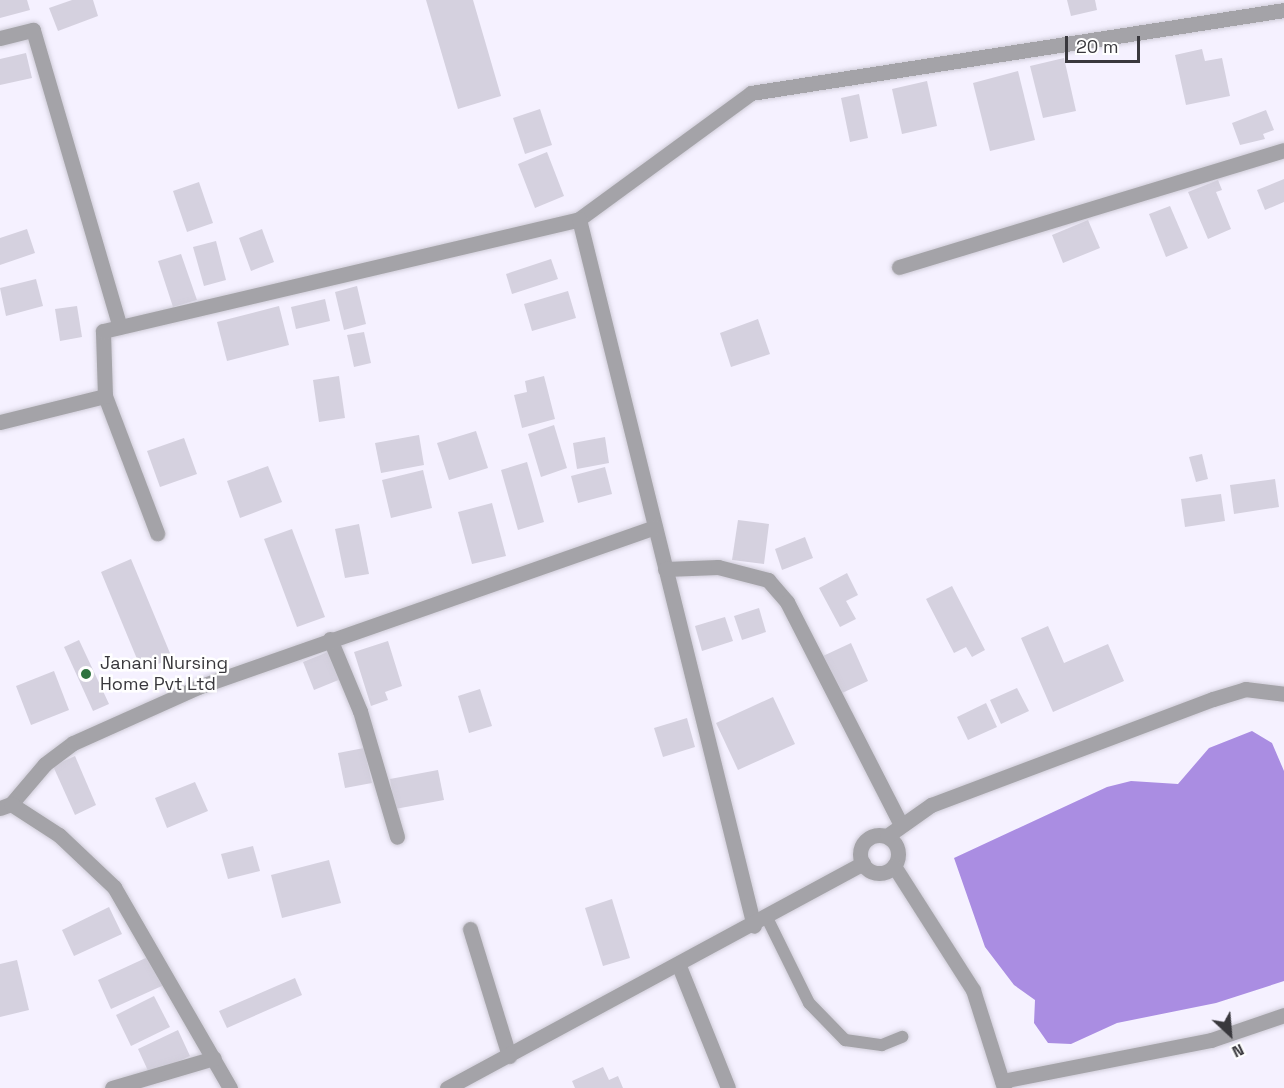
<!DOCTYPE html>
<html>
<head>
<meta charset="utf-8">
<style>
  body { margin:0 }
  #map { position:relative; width:1284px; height:1088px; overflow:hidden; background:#f5f1ff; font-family:"Space Grotesk",sans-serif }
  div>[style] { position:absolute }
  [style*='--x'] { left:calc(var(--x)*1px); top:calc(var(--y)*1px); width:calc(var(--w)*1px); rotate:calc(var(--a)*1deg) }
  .water>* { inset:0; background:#aa8de2 }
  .building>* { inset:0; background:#d5d1df }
  .roads { filter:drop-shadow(0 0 2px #cfccd8) drop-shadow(0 0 2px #cfccd8) }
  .service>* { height:12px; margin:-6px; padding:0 6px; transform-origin:6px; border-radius:6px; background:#a4a3a8 }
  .minor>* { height:15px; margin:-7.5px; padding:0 7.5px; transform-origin:7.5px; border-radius:7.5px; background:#a4a3a8 }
  .minor>.ring { margin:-7.5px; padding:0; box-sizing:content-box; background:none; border:15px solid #a4a3a8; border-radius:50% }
  .dots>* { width:16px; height:16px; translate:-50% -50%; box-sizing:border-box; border:3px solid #fff; border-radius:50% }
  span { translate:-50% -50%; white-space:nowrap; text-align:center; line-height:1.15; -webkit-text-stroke:5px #fff; paint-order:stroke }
  .poi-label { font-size:18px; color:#39383d }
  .left { translate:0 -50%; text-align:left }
  .north { position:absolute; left:1200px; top:1004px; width:60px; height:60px; -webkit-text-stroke:4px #fff; paint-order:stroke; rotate:154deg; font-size:16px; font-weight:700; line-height:24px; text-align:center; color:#39383d }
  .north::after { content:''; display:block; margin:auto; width:21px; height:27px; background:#39383d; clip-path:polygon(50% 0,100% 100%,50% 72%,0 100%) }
  .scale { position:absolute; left:1065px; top:36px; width:75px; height:27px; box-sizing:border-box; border:3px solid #39383d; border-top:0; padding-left:8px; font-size:18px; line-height:21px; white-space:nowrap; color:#39383d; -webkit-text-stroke:4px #fff; paint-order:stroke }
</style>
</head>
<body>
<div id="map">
  <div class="water">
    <i style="clip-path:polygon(1252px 731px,1272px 743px,1284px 771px,1284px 981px,1216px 1003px,1117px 1023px,1071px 1044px,1048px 1043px,1034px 1023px,1035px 1000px,1014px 985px,985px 947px,954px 858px,1107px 787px,1131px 781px,1178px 784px,1209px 748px)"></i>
  </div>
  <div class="building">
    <i style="clip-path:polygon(0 0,27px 0,30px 10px,0 18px)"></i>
    <i style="clip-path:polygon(72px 0,93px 0,98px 16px,58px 31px,49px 8px)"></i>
    <i style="clip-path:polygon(426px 0,473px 0,501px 96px,458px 109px)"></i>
    <i style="clip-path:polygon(1067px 0,1095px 0,1097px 10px,1071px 16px)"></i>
    <i style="clip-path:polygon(1202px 49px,1205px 61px,1222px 58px,1230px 96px,1186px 105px,1175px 55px)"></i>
    <i style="clip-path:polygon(26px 53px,32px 78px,0 85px,0 59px)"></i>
    <i style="clip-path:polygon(1064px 58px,1076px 111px,1043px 118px,1030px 66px)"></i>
    <i style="clip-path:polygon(1018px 71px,1035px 140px,990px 151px,973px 83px)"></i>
    <i style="clip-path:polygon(927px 81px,937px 126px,902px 134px,892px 89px)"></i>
    <i style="clip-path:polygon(859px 94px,868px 138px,850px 142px,841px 98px)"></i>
    <i style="clip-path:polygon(540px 109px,552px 145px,525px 154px,513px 118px)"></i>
    <i style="clip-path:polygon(1266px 110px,1274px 130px,1263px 134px,1265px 139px,1240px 145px,1232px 123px)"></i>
    <i style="clip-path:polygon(547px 152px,564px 196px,535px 208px,518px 164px)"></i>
    <i style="clip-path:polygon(1284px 179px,1284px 202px,1265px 210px,1257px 190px)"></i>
    <i style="clip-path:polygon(1218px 180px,1222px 190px,1216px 192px,1231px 229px,1208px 239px,1188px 192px)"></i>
    <i style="clip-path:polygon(199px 182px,213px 223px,187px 232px,173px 191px)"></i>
    <i style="clip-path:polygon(1170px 206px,1188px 248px,1166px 257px,1149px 214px)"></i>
    <i style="clip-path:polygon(1088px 220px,1100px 248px,1063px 263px,1052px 235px)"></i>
    <i style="clip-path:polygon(27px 229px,35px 253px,0 265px,0 238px)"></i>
    <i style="clip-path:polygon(262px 229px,274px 262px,251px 271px,239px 238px)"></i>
    <i style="clip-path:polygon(216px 241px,226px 280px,204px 286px,193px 247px)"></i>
    <i style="clip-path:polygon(181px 254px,197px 300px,173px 307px,158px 261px)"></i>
    <i style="clip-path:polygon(551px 259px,558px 279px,512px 294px,506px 274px)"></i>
    <i style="clip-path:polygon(36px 279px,43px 306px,6px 316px,0 288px)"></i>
    <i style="clip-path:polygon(357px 286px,366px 324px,344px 330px,335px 292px)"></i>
    <i style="clip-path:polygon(568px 291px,576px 318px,532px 331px,524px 304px)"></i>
    <i style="clip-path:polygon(325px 299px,330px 321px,296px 329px,291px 307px)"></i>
    <i style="clip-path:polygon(77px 306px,82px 337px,60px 341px,55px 309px)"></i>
    <i style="clip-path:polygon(279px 306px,289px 345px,227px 361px,217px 322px)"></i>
    <i style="clip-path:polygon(758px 319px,770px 354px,731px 367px,720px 333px)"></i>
    <i style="clip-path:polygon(364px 332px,371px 363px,354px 367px,347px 335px)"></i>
    <i style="clip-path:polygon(339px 376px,345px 418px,319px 422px,313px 380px)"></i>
    <i style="clip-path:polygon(544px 376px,555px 419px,522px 428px,514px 395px,527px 392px,525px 381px)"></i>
    <i style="clip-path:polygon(554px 425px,567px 468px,541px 477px,528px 434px)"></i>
    <i style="clip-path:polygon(476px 431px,488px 468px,449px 480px,437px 443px)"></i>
    <i style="clip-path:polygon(419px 435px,424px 465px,381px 473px,375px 443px)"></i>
    <i style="clip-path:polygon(605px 437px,609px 463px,577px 469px,573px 443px)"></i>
    <i style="clip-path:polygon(184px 438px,197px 474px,160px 487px,147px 451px)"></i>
    <i style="clip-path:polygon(1202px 454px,1208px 479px,1196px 482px,1189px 457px)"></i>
    <i style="clip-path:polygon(527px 462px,544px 522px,518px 530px,501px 470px)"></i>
    <i style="clip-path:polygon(268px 466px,282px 502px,240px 518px,227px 481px)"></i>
    <i style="clip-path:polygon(605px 467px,612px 494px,578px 503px,571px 476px)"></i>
    <i style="clip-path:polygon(423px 470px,432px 508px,391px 518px,382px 480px)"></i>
    <i style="clip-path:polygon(1275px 479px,1279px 507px,1234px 514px,1230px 485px)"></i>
    <i style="clip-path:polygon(1221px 494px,1225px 521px,1185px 527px,1181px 499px)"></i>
    <i style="clip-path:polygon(492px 503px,506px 556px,472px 564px,458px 512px)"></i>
    <i style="clip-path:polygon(738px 520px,769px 524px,764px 564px,732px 560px)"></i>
    <i style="clip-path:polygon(359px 524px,369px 574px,345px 578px,335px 529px)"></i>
    <i style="clip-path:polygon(292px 529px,325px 617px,297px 627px,264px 539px)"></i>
    <i style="clip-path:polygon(805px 537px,813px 558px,782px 570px,775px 549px)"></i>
    <i style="clip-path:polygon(131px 559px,172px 658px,142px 671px,101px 572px)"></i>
    <i style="clip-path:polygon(847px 573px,858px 595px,846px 601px,856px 619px,840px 627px,819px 588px)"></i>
    <i style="clip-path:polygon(952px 586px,985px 650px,972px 657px,966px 647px,954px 653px,926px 599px)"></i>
    <i style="clip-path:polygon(759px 608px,766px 632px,742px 640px,734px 616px)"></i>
    <i style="clip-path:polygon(725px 617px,733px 641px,702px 651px,695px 626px)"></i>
    <i style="clip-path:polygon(1048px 626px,1064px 663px,1108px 644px,1124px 681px,1053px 712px,1021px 638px)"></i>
    <i style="clip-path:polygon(79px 640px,109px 704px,93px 711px,64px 647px)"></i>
    <i style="clip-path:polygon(388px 641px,402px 686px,385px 692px,388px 700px,371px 706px,354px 652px)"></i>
    <i style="clip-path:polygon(851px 643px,868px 681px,840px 694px,823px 656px)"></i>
    <i style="clip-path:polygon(330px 651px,341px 679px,314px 690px,303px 662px)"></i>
    <i style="clip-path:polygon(54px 671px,69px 710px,31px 725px,16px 686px)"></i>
    <i style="clip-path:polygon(1017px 688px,1029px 711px,1001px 724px,990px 700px)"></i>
    <i style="clip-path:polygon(480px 689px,492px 726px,469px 733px,458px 696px)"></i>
    <i style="clip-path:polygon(773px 697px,795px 744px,738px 770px,716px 723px)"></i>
    <i style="clip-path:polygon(986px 703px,997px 727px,968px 740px,957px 717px)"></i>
    <i style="clip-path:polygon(687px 718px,695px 747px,663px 757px,654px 728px)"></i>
    <i style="clip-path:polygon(364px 748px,372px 783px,345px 788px,338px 753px)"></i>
    <i style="clip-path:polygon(75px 756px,96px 805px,75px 815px,53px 766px)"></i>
    <i style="clip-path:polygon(438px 770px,444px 800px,395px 809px,390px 779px)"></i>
    <i style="clip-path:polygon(195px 782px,208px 811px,167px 828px,155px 798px)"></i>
    <i style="clip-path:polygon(253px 846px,260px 871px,228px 879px,221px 854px)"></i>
    <i style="clip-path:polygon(329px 860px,341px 903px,282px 918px,271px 875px)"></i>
    <i style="clip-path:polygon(612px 899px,630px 958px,603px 966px,585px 908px)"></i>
    <i style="clip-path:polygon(109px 907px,122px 934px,74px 956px,62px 930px)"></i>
    <i style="clip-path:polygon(150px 956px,164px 985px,111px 1009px,98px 980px)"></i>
    <i style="clip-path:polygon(17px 960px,29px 1010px,0 1017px,0 964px)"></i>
    <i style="clip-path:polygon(295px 978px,302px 995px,227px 1028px,219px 1011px)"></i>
    <i style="clip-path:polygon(154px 996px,170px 1027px,131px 1046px,116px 1015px)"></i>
    <i style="clip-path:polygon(178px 1030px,190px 1056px,150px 1075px,138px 1049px)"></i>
    <i style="clip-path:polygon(603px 1067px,609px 1080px,618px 1076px,623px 1088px,575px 1088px,572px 1081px)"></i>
  </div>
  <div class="roads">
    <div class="service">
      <i style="--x:767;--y:918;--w:95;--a:63.7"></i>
      <i style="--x:809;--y:1003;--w:52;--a:45.8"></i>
      <i style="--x:845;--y:1040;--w:37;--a:8"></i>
      <i style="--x:882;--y:1045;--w:22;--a:-22"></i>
    </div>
    <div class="minor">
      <i style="--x:0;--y:38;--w:34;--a:-14"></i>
      <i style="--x:33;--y:30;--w:309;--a:73.7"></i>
      <i style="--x:579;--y:219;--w:213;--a:-36.2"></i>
      <i style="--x:751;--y:93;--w:539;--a:-8.85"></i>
      <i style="--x:899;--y:267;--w:402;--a:-16.9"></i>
      <i style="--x:105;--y:396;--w:147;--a:69.2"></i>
      <i style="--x:0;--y:422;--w:108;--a:-13.9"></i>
      <i style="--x:105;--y:396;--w:65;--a:-91.8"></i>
      <i style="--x:103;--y:331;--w:489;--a:-13.2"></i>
      <i style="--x:579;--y:219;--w:728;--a:76.1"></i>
      <i style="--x:665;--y:569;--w:53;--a:-2.2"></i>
      <i style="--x:718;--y:567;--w:52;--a:14.6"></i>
      <i style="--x:768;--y:580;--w:29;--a:49"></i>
      <i style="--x:787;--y:602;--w:248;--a:62.9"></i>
      <i style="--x:330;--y:639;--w:78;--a:67.4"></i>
      <i style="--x:360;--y:711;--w:131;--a:73.6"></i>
      <i style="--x:11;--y:804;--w:52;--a:-49.6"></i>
      <i style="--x:45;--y:764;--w:35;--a:-37"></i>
      <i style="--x:73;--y:743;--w:137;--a:-24.1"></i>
      <i style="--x:198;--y:687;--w:484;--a:-19.3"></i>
      <i style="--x:0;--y:808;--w:12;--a:-20"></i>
      <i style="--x:11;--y:804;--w:57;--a:32.9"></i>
      <i style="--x:59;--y:835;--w:76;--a:43.4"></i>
      <i style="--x:114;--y:887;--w:232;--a:60"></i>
      <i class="ring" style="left:860px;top:835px;width:23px;height:23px"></i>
      <i style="--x:887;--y:836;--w:54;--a:-35.2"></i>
      <i style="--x:931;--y:805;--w:301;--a:-20.6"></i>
      <i style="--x:1213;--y:699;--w:34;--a:-17"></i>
      <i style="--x:1245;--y:689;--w:39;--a:7"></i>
      <i style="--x:894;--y:866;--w:147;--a:57.5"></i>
      <i style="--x:973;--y:990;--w:103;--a:72.4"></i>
      <i style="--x:470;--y:929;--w:133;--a:72.9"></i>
      <i style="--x:679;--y:966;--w:131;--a:68.1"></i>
      <i style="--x:1002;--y:1081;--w:213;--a:-11.1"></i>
      <i style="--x:1211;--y:1040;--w:77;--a:-18.9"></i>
      <i style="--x:112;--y:1088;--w:106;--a:-16.4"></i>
      <i style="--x:447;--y:1088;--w:473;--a:-28.4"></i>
    </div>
  </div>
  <div class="dots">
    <i style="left:86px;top:674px;background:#2d723e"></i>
  </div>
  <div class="poi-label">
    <span class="left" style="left:100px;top:674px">Janani Nursing<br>Home Pvt Ltd</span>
  </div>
  <div class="north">N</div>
  <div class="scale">20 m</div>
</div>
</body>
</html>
